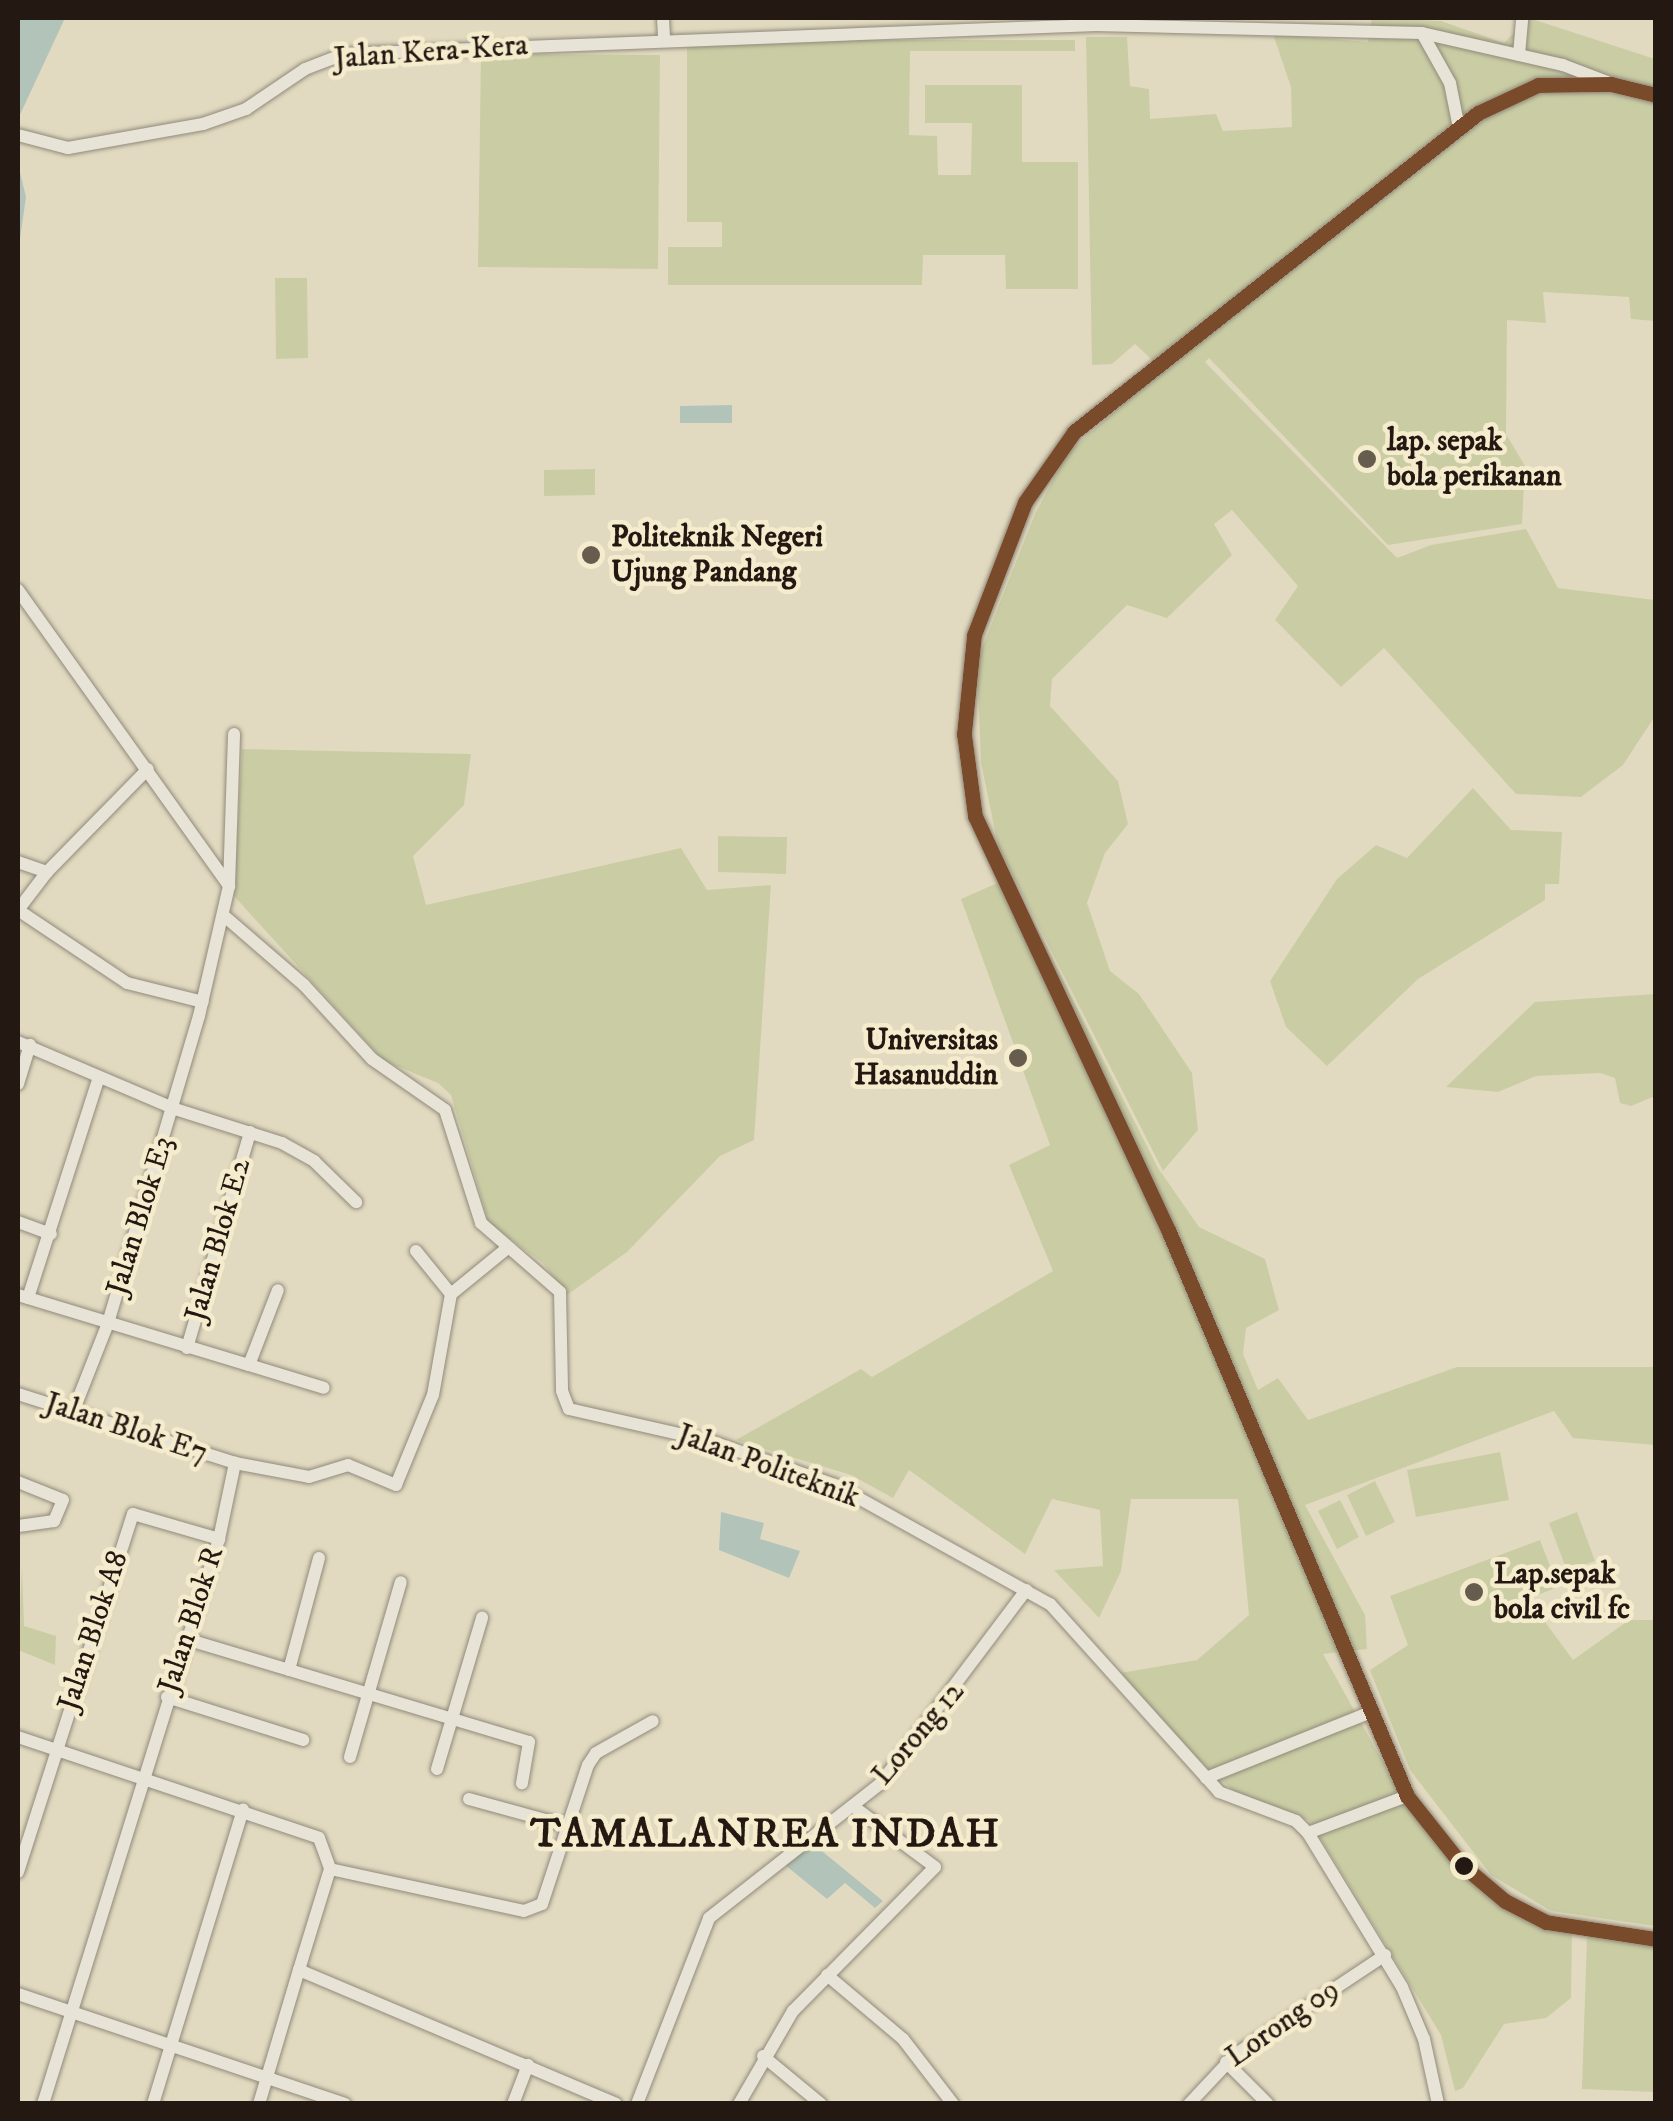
<!DOCTYPE html>
<html>
<head>
<meta charset="utf-8">
<style>
  body { margin:0 }
  #map { position:relative; width:1673px; height:2121px; overflow:hidden; background:#e2dac0; font-family:"IM FELL DW Pica",serif }
  div>[style] { position:absolute }
  [style*='--x'] { left:calc(var(--x)*1px); top:calc(var(--y)*1px); width:calc(var(--w)*1px); rotate:calc(var(--a)*1deg) }
  .green>* { inset:0; background:#cacda4 }
  .water>* { inset:0; background:#b2c4ba }
  .roads { filter:drop-shadow(0 0 2px #908a7b) drop-shadow(0 0 2px #908a7b) }
  .minor>* { height:12px; margin:-6px; padding:0 6px; transform-origin:6px; border-radius:6px; background:#e7e3d6 }
  .tertiary>* { height:15px; margin:-7.5px; padding:0 7.5px; transform-origin:7.5px; border-radius:7.5px; background:#e7e3d6 }
  .bus-1>* { height:15px; margin:-7.5px; padding:0 7.5px; transform-origin:7.5px; border-radius:7.5px; background:#7a4b2a }
  .dots>* { width:28px; height:28px; translate:-50% -50%; box-sizing:border-box; border:5px solid #f5eccd; border-radius:50% }
  span { translate:-50% -50%; white-space:nowrap; text-align:center; line-height:1.15; -webkit-text-stroke:9px #f5eccd; paint-order:stroke }
  .street-label { font-size:30px; color:#231912 }
  .poi-label { font-size:30px; color:#231912; font-weight:700 }
  .left { translate:0 -50%; text-align:left }
  .right { translate:-100% -50%; text-align:right }
  .district-label { font-size:40px; color:#231912; font-weight:700; letter-spacing:2.5px }
  .frame { position:absolute; inset:0; border:20px solid #231912; pointer-events:none }
</style>
</head>
<body>
<div id="map">
  <div class="green">
    <i style="clip-path:polygon(1372px 18px,1441px 21px,1504px 43px,1529px 18px,1655px 59px,1655px 321px,1631px 319px,1629px 297px,1543px 292px,1546px 323px,1507px 320px,1506px 434px,1525px 466px,1522px 524px,1388px 545px,1209px 358px,1205px 362px,1397px 558px,1431px 545px,1526px 529px,1558px 588px,1655px 600px,1655px 716px,1623px 765px,1581px 797px,1516px 794px,1384px 648px,1341px 687px,1275px 620px,1298px 586px,1232px 510px,1214px 524px,1232px 555px,1167px 618px,1127px 605px,1052px 679px,1050px 706px,1118px 781px,1128px 824px,1105px 853px,1087px 903px,1110px 971px,1139px 994px,1192px 1073px,1198px 1130px,1163px 1171px,998px 846px,981px 762px,977px 661px,1035px 514px,1067px 454px,1162px 369px,1135px 344px,1112px 364px,1092px 365px,1086px 37px,1127px 37px,1130px 86px,1149px 89px,1150px 119px,1216px 114px,1223px 131px,1292px 127px,1291px 87px,1273px 34px,1368px 42px)"></i>
    <i style="clip-path:polygon(687px 40px,1075px 40px,1075px 51px,910px 51px,909px 135px,937px 136px,938px 175px,971px 175px,972px 123px,925px 123px,925px 85px,1022px 85px,1022px 162px,1078px 162px,1078px 289px,1006px 289px,1005px 255px,923px 255px,922px 285px,668px 285px,668px 247px,722px 247px,722px 222px,687px 222px)"></i>
    <i style="clip-path:polygon(481px 54px,660px 55px,658px 269px,478px 267px)"></i>
    <i style="clip-path:polygon(275px 278px,307px 278px,308px 358px,276px 359px)"></i>
    <i style="clip-path:polygon(595px 469px,595px 495px,544px 496px,544px 470px)"></i>
    <i style="clip-path:polygon(242px 749px,471px 754px,464px 805px,413px 856px,426px 905px,681px 848px,707px 890px,771px 885px,754px 1140px,720px 1156px,627px 1252px,567px 1295px,543px 1263px,489px 1223px,451px 1095px,438px 1083px,384px 1061px,234px 896px)"></i>
    <i style="clip-path:polygon(1473px 788px,1511px 830px,1562px 832px,1559px 884px,1545px 884px,1545px 900px,1418px 979px,1327px 1066px,1286px 1027px,1270px 981px,1337px 879px,1376px 845px,1407px 858px)"></i>
    <i style="clip-path:polygon(718px 836px,787px 837px,786px 874px,718px 872px)"></i>
    <i style="clip-path:polygon(1011px 877px,1158px 1168px,1199px 1227px,1265px 1259px,1279px 1310px,1246px 1328px,1243px 1354px,1258px 1390px,1278px 1378px,1308px 1420px,1457px 1367px,1655px 1367px,1655px 1445px,1573px 1438px,1554px 1411px,1305px 1505px,1365px 1615px,1367px 1649px,1323px 1654px,1405px 1802px,1490px 1894px,1572px 1931px,1571px 1998px,1546px 2018px,1504px 2024px,1463px 2088px,1455px 2091px,1441px 2035px,1310px 1821px,1234px 1791px,1191px 1754px,1120px 1673px,1197px 1660px,1249px 1615px,1238px 1499px,1131px 1499px,1121px 1571px,1099px 1618px,1054px 1570px,1103px 1566px,1100px 1510px,1052px 1499px,1025px 1554px,909px 1470px,893px 1498px,851px 1475px,736px 1440px,861px 1369px,872px 1377px,1053px 1271px,1009px 1165px,1050px 1145px,961px 899px)"></i>
    <i style="clip-path:polygon(1655px 994px,1655px 1096px,1631px 1106px,1620px 1103px,1615px 1078px,1600px 1073px,1536px 1076px,1498px 1092px,1446px 1087px,1535px 1002px)"></i>
    <i style="clip-path:polygon(1500px 1452px,1509px 1500px,1416px 1517px,1407px 1470px)"></i>
    <i style="clip-path:polygon(1375px 1481px,1395px 1522px,1366px 1536px,1347px 1495px)"></i>
    <i style="clip-path:polygon(1340px 1500px,1359px 1537px,1337px 1549px,1318px 1511px)"></i>
    <i style="clip-path:polygon(1577px 1512px,1595px 1561px,1567px 1571px,1549px 1523px)"></i>
    <i style="clip-path:polygon(1540px 1540px,1558px 1587px,1489px 1614px,1537px 1611px,1573px 1660px,1629px 1620px,1655px 1620px,1655px 1926px,1551px 1911px,1491px 1875px,1410px 1770px,1370px 1670px,1408px 1645px,1390px 1596px)"></i>
    <i style="clip-path:polygon(22px 1566px,24px 1626px,56px 1636px,55px 1665px,18px 1650px)"></i>
    <i style="clip-path:polygon(1587px 1935px,1655px 1945px,1655px 2092px,1582px 2089px)"></i>
  </div>
  <div class="water">
    <i style="clip-path:polygon(18px 18px,65px 18px,18px 119px)"></i>
    <i style="clip-path:polygon(18px 164px,26px 197px,18px 253px)"></i>
    <i style="clip-path:polygon(732px 405px,732px 423px,680px 423px,680px 406px)"></i>
    <i style="clip-path:polygon(721px 1512px,764px 1523px,760px 1539px,800px 1551px,789px 1578px,719px 1550px)"></i>
    <i style="clip-path:polygon(812px 1843px,883px 1901px,875px 1908px,845px 1883px,827px 1899px,785px 1865px)"></i>
  </div>
  <div class="roads">
    <div class="minor">
      <i style="--x:663;--y:18;--w:21;--a:87"></i>
      <i style="--x:1422;--y:33;--w:145;--a:12.8"></i>
      <i style="--x:1563;--y:65;--w:47;--a:21.1"></i>
      <i style="--x:1519;--y:55;--w:37;--a:-85"></i>
      <i style="--x:18;--y:135;--w:52;--a:14.6"></i>
      <i style="--x:68;--y:148;--w:137;--a:-10.1"></i>
      <i style="--x:203;--y:124;--w:46;--a:-19.2"></i>
      <i style="--x:246;--y:109;--w:71;--a:-34.1"></i>
      <i style="--x:305;--y:69;--w:42;--a:-21"></i>
      <i style="--x:344;--y:54;--w:753;--a:-2.21"></i>
      <i style="--x:1096;--y:25;--w:326;--a:1.4"></i>
      <i style="--x:1422;--y:33;--w:57;--a:60.8"></i>
      <i style="--x:1450;--y:83;--w:46;--a:78.7"></i>
      <i style="--x:18;--y:590;--w:364;--a:54.5"></i>
      <i style="--x:18;--y:862;--w:31;--a:19"></i>
      <i style="--x:47;--y:872;--w:48;--a:127.3"></i>
      <i style="--x:47;--y:872;--w:144;--a:-45.6"></i>
      <i style="--x:18;--y:910;--w:131;--a:33.8"></i>
      <i style="--x:127;--y:983;--w:78;--a:14"></i>
      <i style="--x:223;--y:915;--w:107;--a:40.8"></i>
      <i style="--x:304;--y:985;--w:100;--a:47.4"></i>
      <i style="--x:372;--y:1059;--w:89;--a:34.9"></i>
      <i style="--x:445;--y:1110;--w:119;--a:72.3"></i>
      <i style="--x:481;--y:1223;--w:105;--a:41.1"></i>
      <i style="--x:560;--y:1292;--w:99;--a:88.8"></i>
      <i style="--x:562;--y:1391;--w:19;--a:69"></i>
      <i style="--x:569;--y:1409;--w:145;--a:12.8"></i>
      <i style="--x:710;--y:1441;--w:133;--a:19.4"></i>
      <i style="--x:835;--y:1485;--w:246;--a:29"></i>
      <i style="--x:1050;--y:1604;--w:253;--a:48"></i>
      <i style="--x:1219;--y:1792;--w:82;--a:20.6"></i>
      <i style="--x:1296;--y:1821;--w:17;--a:45"></i>
      <i style="--x:1308;--y:1833;--w:180;--a:58.6"></i>
      <i style="--x:1402;--y:1987;--w:56;--a:67.1"></i>
      <i style="--x:1424;--y:2039;--w:66;--a:77.8"></i>
      <i style="--x:18;--y:1042;--w:171;--a:23.1"></i>
      <i style="--x:175;--y:1109;--w:112;--a:17.6"></i>
      <i style="--x:282;--y:1143;--w:37;--a:29"></i>
      <i style="--x:314;--y:1161;--w:59;--a:44.3"></i>
      <i style="--x:18;--y:1084;--w:41;--a:-72.9"></i>
      <i style="--x:18;--y:1222;--w:35;--a:20"></i>
      <i style="--x:416;--y:1251;--w:55;--a:50.9"></i>
      <i style="--x:18;--y:1295;--w:241;--a:16.9"></i>
      <i style="--x:249;--y:1365;--w:80;--a:-68.9"></i>
      <i style="--x:28;--y:1298;--w:232;--a:-72.2"></i>
      <i style="--x:187;--y:1348;--w:225;--a:-73.7"></i>
      <i style="--x:249;--y:1365;--w:78;--a:17"></i>
      <i style="--x:18;--y:1394;--w:228;--a:17.6"></i>
      <i style="--x:235;--y:1463;--w:75;--a:10.7"></i>
      <i style="--x:309;--y:1477;--w:41;--a:-17.1"></i>
      <i style="--x:348;--y:1465;--w:52;--a:22.6"></i>
      <i style="--x:396;--y:1485;--w:97;--a:-67.7"></i>
      <i style="--x:433;--y:1395;--w:103;--a:-79.9"></i>
      <i style="--x:451;--y:1294;--w:70;--a:-39.2"></i>
      <i style="--x:73;--y:1412;--w:96;--a:-68.5"></i>
      <i style="--x:108;--y:1323;--w:320;--a:-73.5"></i>
      <i style="--x:199;--y:1016;--w:133;--a:-77"></i>
      <i style="--x:229;--y:886;--w:152;--a:-88.1"></i>
      <i style="--x:18;--y:1482;--w:48;--a:21.8"></i>
      <i style="--x:63;--y:1500;--w:23;--a:113"></i>
      <i style="--x:54;--y:1521;--w:36;--a:172"></i>
      <i style="--x:186;--y:1639;--w:358;--a:16.7"></i>
      <i style="--x:529;--y:1742;--w:42;--a:99.7"></i>
      <i style="--x:289;--y:1670;--w:116;--a:-75"></i>
      <i style="--x:167;--y:1697;--w:143;--a:17.5"></i>
      <i style="--x:18;--y:1737;--w:317;--a:18.5"></i>
      <i style="--x:319;--y:1838;--w:33;--a:70"></i>
      <i style="--x:330;--y:1869;--w:106;--a:107.1"></i>
      <i style="--x:299;--y:1970;--w:344;--a:22.9"></i>
      <i style="--x:350;--y:1757;--w:182;--a:-73.8"></i>
      <i style="--x:437;--y:1769;--w:158;--a:-73.4"></i>
      <i style="--x:1206;--y:1778;--w:178;--a:-21.8"></i>
      <i style="--x:469;--y:1799;--w:103;--a:15.3"></i>
      <i style="--x:1308;--y:1833;--w:106;--a:-20.5"></i>
      <i style="--x:330;--y:1869;--w:198;--a:12.2"></i>
      <i style="--x:524;--y:1911;--w:19;--a:-21"></i>
      <i style="--x:542;--y:1904;--w:146;--a:-71.7"></i>
      <i style="--x:588;--y:1765;--w:14;--a:-56"></i>
      <i style="--x:596;--y:1753;--w:65;--a:-29.3"></i>
      <i style="--x:18;--y:1872;--w:376;--a:-72.2"></i>
      <i style="--x:133;--y:1514;--w:90;--a:16.2"></i>
      <i style="--x:827;--y:1975;--w:99;--a:40.1"></i>
      <i style="--x:903;--y:2039;--w:82;--a:52.4"></i>
      <i style="--x:18;--y:1994;--w:345;--a:18.6"></i>
      <i style="--x:763;--y:2056;--w:75;--a:39.6"></i>
      <i style="--x:1226;--y:2062;--w:59;--a:45"></i>
      <i style="--x:43;--y:2104;--w:592;--a:-72.7"></i>
      <i style="--x:219;--y:1539;--w:78;--a:-78.1"></i>
      <i style="--x:153;--y:2104;--w:308;--a:-73"></i>
      <i style="--x:259;--y:2104;--w:140;--a:-73.4"></i>
      <i style="--x:513;--y:2104;--w:42;--a:-69"></i>
      <i style="--x:637;--y:2104;--w:199;--a:-68.8"></i>
      <i style="--x:709;--y:1918;--w:217;--a:-38.1"></i>
      <i style="--x:880;--y:1784;--w:243;--a:-53"></i>
      <i style="--x:739;--y:2104;--w:108;--a:-59.9"></i>
      <i style="--x:793;--y:2011;--w:202;--a:-45.4"></i>
      <i style="--x:935;--y:1867;--w:101;--a:-143.5"></i>
      <i style="--x:1189;--y:2104;--w:69;--a:-46.8"></i>
      <i style="--x:1236;--y:2054;--w:179;--a:-33.6"></i>
    </div>
    <div class="tertiary">
      <i style="--x:1656;--y:95;--w:46;--a:-166.3"></i>
      <i style="--x:1611;--y:84;--w:73;--a:179.2"></i>
      <i style="--x:1538;--y:85;--w:66;--a:155"></i>
      <i style="--x:1478;--y:113;--w:515;--a:141.71"></i>
      <i style="--x:1074;--y:432;--w:85;--a:125"></i>
      <i style="--x:1025;--y:502;--w:142;--a:111"></i>
      <i style="--x:974;--y:635;--w:100;--a:95.8"></i>
      <i style="--x:964;--y:734;--w:83;--a:82.4"></i>
      <i style="--x:975;--y:816;--w:459;--a:65"></i>
      <i style="--x:1169;--y:1232;--w:612;--a:67.12"></i>
      <i style="--x:1407;--y:1796;--w:87;--a:51.5"></i>
      <i style="--x:1461;--y:1864;--w:57;--a:40.1"></i>
      <i style="--x:1505;--y:1901;--w:46;--a:27.1"></i>
      <i style="--x:1546;--y:1922;--w:111;--a:8.8"></i>
    </div>
  </div>
  <div class="bus-1">
    <i style="--x:1656;--y:95;--w:46;--a:-166.3"></i>
    <i style="--x:1611;--y:84;--w:73;--a:179.2"></i>
    <i style="--x:1538;--y:85;--w:66;--a:155"></i>
    <i style="--x:1478;--y:113;--w:515;--a:141.71"></i>
    <i style="--x:1074;--y:432;--w:85;--a:125"></i>
    <i style="--x:1025;--y:502;--w:142;--a:111"></i>
    <i style="--x:974;--y:635;--w:100;--a:95.8"></i>
    <i style="--x:964;--y:734;--w:83;--a:82.4"></i>
    <i style="--x:975;--y:816;--w:459;--a:65"></i>
    <i style="--x:1169;--y:1232;--w:612;--a:67.12"></i>
    <i style="--x:1407;--y:1796;--w:87;--a:51.5"></i>
    <i style="--x:1461;--y:1864;--w:57;--a:40.1"></i>
    <i style="--x:1505;--y:1901;--w:46;--a:27.1"></i>
    <i style="--x:1546;--y:1922;--w:111;--a:8.8"></i>
  </div>
  <div class="dots">
    <i style="left:1367px;top:459px;background:#665d4f"></i>
    <i style="left:591px;top:555px;background:#665d4f"></i>
    <i style="left:1018px;top:1058px;background:#665d4f"></i>
    <i style="left:1474px;top:1592px;background:#665d4f"></i>
    <i style="left:1464px;top:1866px;background:#231912"></i>
  </div>
  <div class="street-label">
    <span style="left:431px;top:53px;rotate:-4deg">Jalan Kera-Kera</span>
    <span style="left:141px;top:1216px;rotate:-73deg">Jalan Blok E3</span>
    <span style="left:219px;top:1240px;rotate:-74deg">Jalan Blok E2</span>
    <span style="left:126px;top:1429px;rotate:18deg">Jalan Blok E7</span>
    <span style="left:768px;top:1467px;rotate:20deg">Jalan Politeknik</span>
    <span style="left:192px;top:1620px;rotate:-72deg">Jalan Blok R</span>
    <span style="left:94px;top:1631px;rotate:-72deg">Jalan Blok A8</span>
    <span style="left:919px;top:1734px;rotate:-50deg">Lorong 12</span>
    <span style="left:1283px;top:2024px;rotate:-35deg">Lorong 09</span>
  </div>
  <div class="poi-label">
    <span class="left" style="left:1387px;top:459px">lap. sepak<br>bola perikanan</span>
    <span class="left" style="left:611px;top:555px">Politeknik Negeri<br>Ujung Pandang</span>
    <span class="right" style="left:998px;top:1058px">Universitas<br>Hasanuddin</span>
    <span class="left" style="left:1494px;top:1592px">Lap.sepak<br>bola civil fc</span>
  </div>
  <div class="district-label">
    <span style="left:766px;top:1835px">TAMALANREA INDAH</span>
  </div>
  <div class="frame"></div>
</div>
</body>
</html>
